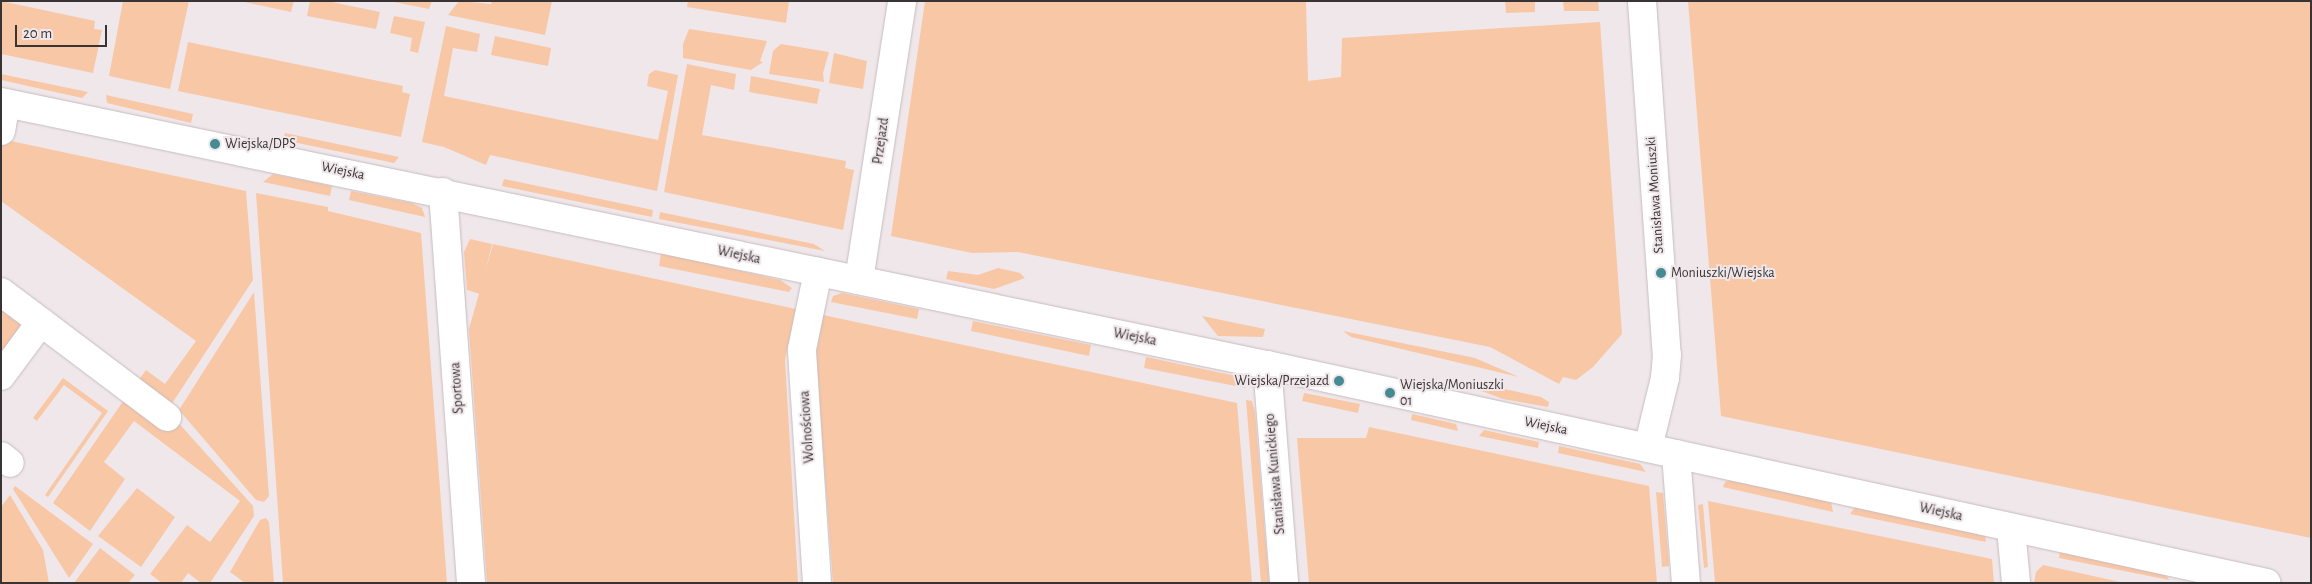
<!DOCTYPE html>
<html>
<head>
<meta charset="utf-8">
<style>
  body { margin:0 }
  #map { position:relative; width:2312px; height:584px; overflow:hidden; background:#f0e7ea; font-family:"Alegreya Sans",sans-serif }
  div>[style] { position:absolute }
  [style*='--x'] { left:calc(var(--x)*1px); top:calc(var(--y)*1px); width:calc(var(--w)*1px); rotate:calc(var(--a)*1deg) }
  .green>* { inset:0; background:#f8c7a6 }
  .roads { filter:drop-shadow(0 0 1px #c5bcbf) drop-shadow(0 0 1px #c5bcbf) }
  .minor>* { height:28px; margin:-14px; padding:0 14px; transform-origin:14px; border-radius:14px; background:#fff }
  .dots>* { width:14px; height:14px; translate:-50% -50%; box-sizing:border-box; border:2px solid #f0e7ea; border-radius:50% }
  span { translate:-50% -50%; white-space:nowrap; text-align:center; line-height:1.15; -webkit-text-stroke:4px #f0e7ea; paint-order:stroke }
  .street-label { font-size:14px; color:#383435 }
  .poi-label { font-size:14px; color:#383435 }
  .left { translate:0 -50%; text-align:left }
  .right { translate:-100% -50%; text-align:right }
  .frame { position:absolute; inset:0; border:2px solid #383435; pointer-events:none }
  .scale { position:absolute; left:15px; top:25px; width:92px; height:22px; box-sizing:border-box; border:2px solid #383435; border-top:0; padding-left:6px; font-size:15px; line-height:18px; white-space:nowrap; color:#383435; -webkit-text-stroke:4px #f0e7ea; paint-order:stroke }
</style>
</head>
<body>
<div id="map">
  <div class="green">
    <i style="clip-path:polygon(1px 1px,95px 21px,94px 29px,102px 30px,93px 73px,1px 54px)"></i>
    <i style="clip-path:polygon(123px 1px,189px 1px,170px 89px,109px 76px)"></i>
    <i style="clip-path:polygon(240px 1px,294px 1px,291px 12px)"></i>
    <i style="clip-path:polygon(310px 1px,327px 1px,380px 12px,376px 29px,307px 16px)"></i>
    <i style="clip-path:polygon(389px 1px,432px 1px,429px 9px)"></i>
    <i style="clip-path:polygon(459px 1px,491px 4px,492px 1px,552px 1px,545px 35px,448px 15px)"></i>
    <i style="clip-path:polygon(688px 1px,789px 1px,786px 23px,687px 7px)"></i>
    <i style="clip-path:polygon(925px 1px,1306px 1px,1308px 81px,1341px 77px,1342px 38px,1600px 22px,1622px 334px,1593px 367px,1576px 380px,1563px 377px,1559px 384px,1490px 347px,1018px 252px,972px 253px,891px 236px)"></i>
    <i style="clip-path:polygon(1505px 1px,1535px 1px,1535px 12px,1506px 13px)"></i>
    <i style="clip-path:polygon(1563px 1px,1598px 1px,1599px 11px,1564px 11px)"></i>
    <i style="clip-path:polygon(1688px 1px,2311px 1px,2311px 538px,1721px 416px)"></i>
    <i style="clip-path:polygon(394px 16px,425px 22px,418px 53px,410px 51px,412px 38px,390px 33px)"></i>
    <i style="clip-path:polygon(446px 26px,480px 34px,477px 52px,453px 48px,444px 96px,658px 140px,668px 91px,647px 86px,649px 74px,655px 70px,678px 75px,657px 191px,490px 155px,486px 165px,444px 147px,422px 142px)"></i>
    <i style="clip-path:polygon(689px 29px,767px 41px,760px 61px,763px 62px,751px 70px,683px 58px,683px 44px)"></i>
    <i style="clip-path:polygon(495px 36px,551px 48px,548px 66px,491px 55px)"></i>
    <i style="clip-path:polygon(188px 42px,403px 86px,402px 92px,410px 94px,401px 137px,178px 91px)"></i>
    <i style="clip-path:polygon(781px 44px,829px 52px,823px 73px,824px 82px,769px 74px,773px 51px)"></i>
    <i style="clip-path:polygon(834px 53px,867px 61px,863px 89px,829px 83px)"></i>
    <i style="clip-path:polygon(687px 64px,736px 74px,734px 90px,711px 85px,702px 135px,846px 161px,845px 168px,854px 170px,843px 230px,664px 192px)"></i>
    <i style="clip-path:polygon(1px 74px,88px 92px,82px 98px,1px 80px)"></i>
    <i style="clip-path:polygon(751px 76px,820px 89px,817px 104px,749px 92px)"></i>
    <i style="clip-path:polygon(106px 95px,193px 114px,191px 123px,107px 103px)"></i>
    <i style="clip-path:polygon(285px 133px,399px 157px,394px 163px,283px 140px)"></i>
    <i style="clip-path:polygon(6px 140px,246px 191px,253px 280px,169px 408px,135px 385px,146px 370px,165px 384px,196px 341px,1px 201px,1px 146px)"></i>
    <i style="clip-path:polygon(273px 174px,332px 186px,330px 196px,263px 182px)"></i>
    <i style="clip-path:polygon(504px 179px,653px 210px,652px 217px,502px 186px)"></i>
    <i style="clip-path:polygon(351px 191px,412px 203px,422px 208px,425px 217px,349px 200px)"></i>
    <i style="clip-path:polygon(256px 193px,328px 207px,328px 211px,421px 233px,447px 583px,283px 583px)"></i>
    <i style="clip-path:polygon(660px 212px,814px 244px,825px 251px,659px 219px)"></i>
    <i style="clip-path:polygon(470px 239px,492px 244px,480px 294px,467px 290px,464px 252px)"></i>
    <i style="clip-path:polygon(493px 244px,796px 309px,785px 360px,798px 583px,487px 583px,469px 329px)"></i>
    <i style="clip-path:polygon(661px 253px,780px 280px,792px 288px,789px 292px,659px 266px)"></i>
    <i style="clip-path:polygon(998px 268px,1020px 273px,1025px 278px,994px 289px,946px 279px,948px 271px,978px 275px)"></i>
    <i style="clip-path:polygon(254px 292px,269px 496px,264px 502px,256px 500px,179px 410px)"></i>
    <i style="clip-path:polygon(842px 293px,919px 309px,917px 319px,831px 302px,833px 296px)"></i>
    <i style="clip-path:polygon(1px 302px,25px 319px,1px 366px)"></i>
    <i style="clip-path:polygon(823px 315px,1237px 403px,1252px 583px,833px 583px,816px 354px)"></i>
    <i style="clip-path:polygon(1202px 316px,1265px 329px,1263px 337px,1218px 336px)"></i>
    <i style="clip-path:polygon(973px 321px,1091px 345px,1089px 356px,971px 331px)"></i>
    <i style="clip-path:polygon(1343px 331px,1475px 358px,1519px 377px,1351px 337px)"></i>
    <i style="clip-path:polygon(1146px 357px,1236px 376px,1246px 388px,1144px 368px)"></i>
    <i style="clip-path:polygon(63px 378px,108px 411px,48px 497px,45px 495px,102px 413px,64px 385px,37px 421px,33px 418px)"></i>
    <i style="clip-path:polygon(1469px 381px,1541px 397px,1549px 402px,1548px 407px,1503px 399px,1468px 386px)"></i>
    <i style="clip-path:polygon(1304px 393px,1360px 404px,1358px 413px,1302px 401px)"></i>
    <i style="clip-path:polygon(126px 397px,175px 419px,253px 506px,254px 516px,210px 583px,201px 583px,188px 573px,181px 583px,162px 583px,150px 574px,187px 525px,210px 542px,240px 501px,134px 421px,104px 462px,125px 479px,90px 531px,53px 503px)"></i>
    <i style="clip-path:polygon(1246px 400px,1252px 401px,1255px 412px,1269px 583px,1261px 583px)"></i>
    <i style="clip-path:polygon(1412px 414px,1456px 424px,1458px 431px,1411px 420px)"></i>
    <i style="clip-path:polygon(1369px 427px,1649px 486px,1657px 583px,1309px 583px,1297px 438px,1366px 438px)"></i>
    <i style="clip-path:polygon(1484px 430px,1539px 442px,1538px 448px,1479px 436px)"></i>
    <i style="clip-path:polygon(1559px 446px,1640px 464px,1646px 472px,1558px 453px)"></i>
    <i style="clip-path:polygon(1731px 480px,1831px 502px,1833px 512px,1723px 487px,1725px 482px)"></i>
    <i style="clip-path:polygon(15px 486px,93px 544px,69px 578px,13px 489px)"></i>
    <i style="clip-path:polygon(137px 488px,175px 517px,141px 567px,98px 536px)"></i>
    <i style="clip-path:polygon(1656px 492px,1663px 493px,1669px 566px,1662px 567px)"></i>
    <i style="clip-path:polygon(10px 495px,43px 550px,49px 583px,1px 583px,1px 507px)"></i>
    <i style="clip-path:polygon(1708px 501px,1992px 559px,1994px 583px,1715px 583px)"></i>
    <i style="clip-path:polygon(1703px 504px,1708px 567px,1704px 568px,1698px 505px)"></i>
    <i style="clip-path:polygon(1855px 507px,1985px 535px,1986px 542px,1850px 514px)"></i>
    <i style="clip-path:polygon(266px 518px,269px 522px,274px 583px,245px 583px,230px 572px,260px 520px)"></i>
    <i style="clip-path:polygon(100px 548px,135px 575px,128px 583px,74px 583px)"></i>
    <i style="clip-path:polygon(2060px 551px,2166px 574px,2169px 580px,2059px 558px)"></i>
    <i style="clip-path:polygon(2043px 565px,2125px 583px,2034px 583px,2036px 572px)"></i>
  </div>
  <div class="roads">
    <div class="minor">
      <i style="--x:1642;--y:1;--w:355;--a:86"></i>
      <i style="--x:1667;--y:355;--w:23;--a:95"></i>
      <i style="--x:1665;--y:378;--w:72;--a:103.7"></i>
      <i style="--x:1;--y:102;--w:1293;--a:11.74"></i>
      <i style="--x:1267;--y:365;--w:1023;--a:12.3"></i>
      <i style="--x:1;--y:131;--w:28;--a:-80"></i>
      <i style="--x:443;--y:192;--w:392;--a:85.9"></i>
      <i style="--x:859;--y:280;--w:282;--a:-81.2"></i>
      <i style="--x:1;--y:292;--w:50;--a:36.9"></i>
      <i style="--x:1267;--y:365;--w:219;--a:85.5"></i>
      <i style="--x:1;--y:376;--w:67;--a:-53.5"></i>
      <i style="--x:41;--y:322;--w:158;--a:37"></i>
      <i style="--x:1676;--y:454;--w:129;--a:85.6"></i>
      <i style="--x:1;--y:456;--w:11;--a:38"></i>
      <i style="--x:2011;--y:528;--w:55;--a:84.8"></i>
      <i style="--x:817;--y:583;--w:234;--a:-93.7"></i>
      <i style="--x:802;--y:349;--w:79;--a:-78.3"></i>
    </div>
  </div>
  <div class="dots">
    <i style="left:215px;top:144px;background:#458b94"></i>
    <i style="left:1661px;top:273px;background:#458b94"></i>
    <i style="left:1339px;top:381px;background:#458b94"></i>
    <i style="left:1390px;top:393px;background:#458b94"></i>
  </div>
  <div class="street-label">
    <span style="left:881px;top:141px;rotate:-82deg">Przejazd</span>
    <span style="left:343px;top:171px;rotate:12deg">Wiejska</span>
    <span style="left:1655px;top:195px;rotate:-94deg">Stanisława Moniuszki</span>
    <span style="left:739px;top:255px;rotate:12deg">Wiejska</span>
    <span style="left:1135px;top:337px;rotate:11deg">Wiejska</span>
    <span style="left:457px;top:388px;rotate:-94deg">Sportowa</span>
    <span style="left:1546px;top:426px;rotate:12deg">Wiejska</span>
    <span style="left:807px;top:427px;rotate:-94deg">Wolnościowa</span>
    <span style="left:1275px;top:474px;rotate:-95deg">Stanisława Kunickiego</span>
    <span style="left:1941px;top:512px;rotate:12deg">Wiejska</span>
  </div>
  <div class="poi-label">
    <span class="left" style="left:225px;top:144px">Wiejska/DPS</span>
    <span class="left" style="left:1671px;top:273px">Moniuszki/Wiejska</span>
    <span class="right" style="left:1329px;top:381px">Wiejska/Przejazd</span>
    <span class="left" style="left:1400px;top:393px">Wiejska/Moniuszki<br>01</span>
  </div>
  <div class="frame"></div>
  <div class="scale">20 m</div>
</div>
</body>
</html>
